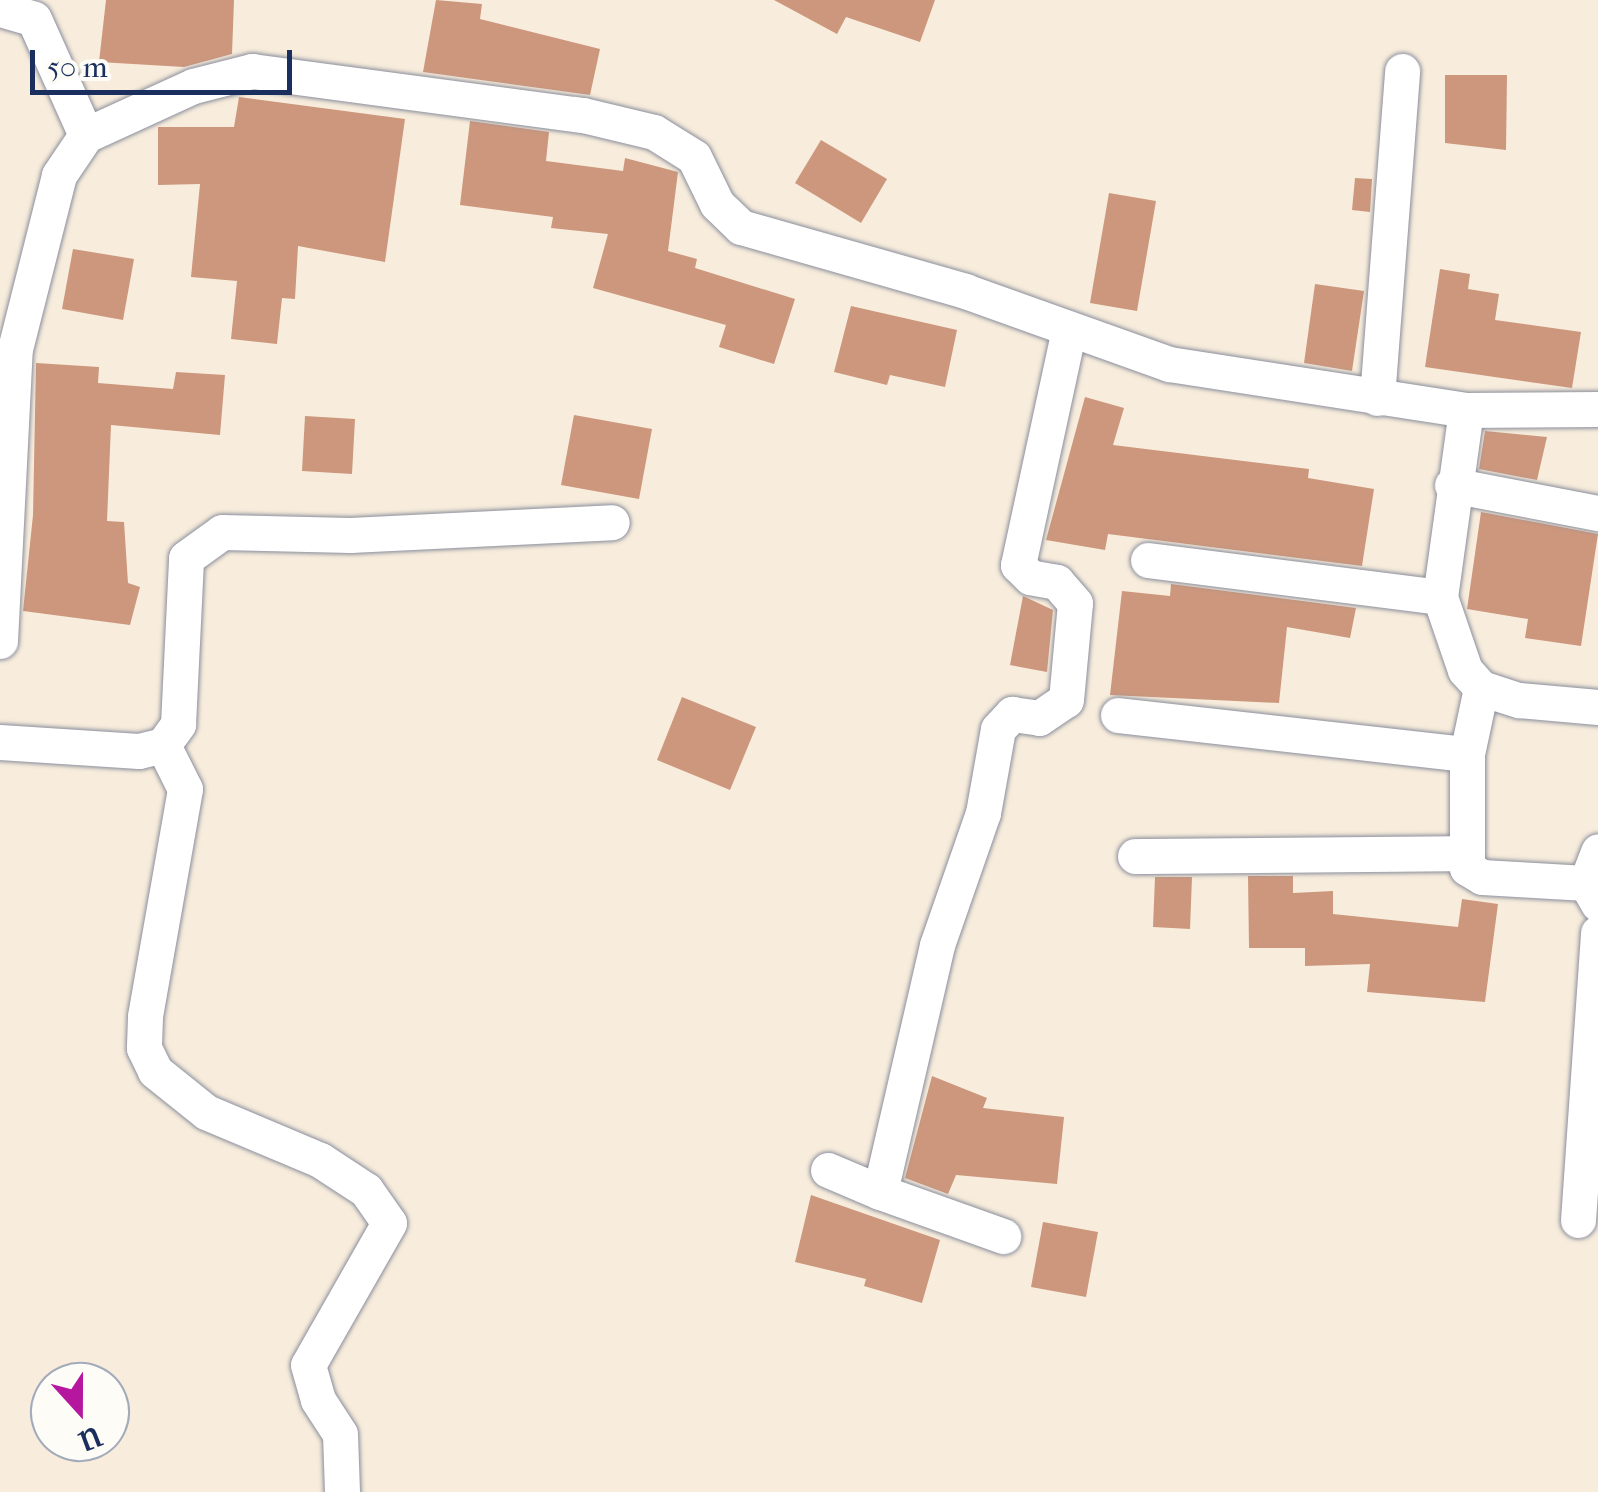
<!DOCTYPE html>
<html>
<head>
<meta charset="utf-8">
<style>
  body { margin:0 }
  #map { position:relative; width:1598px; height:1492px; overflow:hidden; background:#f8eddc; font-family:"IM FELL French Canon",serif }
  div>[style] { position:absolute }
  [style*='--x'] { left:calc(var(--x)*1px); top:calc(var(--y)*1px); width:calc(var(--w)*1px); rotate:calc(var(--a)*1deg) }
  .building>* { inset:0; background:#cc977d }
  .roads { filter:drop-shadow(0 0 2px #8a8e9d) drop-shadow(0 0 2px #8a8e9d) }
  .street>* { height:35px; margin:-17.5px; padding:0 17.5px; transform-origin:17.5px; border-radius:17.5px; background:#fff }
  span { translate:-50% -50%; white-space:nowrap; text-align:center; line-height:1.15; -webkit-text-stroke:10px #fdfcf7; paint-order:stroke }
  .north { position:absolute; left:30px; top:1362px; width:100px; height:100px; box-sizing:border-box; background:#fdfcf7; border:2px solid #a3aaba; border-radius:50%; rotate:159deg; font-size:28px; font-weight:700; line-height:40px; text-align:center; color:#1b2f5e }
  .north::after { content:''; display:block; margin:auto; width:35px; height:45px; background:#b5179e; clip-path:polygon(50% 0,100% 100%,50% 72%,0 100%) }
  .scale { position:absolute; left:30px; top:50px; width:262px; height:45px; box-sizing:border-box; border:5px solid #1b2f5e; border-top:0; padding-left:12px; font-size:30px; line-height:35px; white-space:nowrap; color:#1b2f5e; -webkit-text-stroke:8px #fdfcf7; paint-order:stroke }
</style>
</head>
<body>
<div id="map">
  <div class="building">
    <i style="clip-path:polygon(106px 0,234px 0,232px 54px,184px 67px,99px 62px)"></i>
    <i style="clip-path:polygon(436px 0,482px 4px,480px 19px,600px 49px,590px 95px,423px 72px)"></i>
    <i style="clip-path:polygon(774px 0,935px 0,920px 42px,846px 17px,837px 34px)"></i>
    <i style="clip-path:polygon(1445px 75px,1507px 75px,1506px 150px,1445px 143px)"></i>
    <i style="clip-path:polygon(239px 97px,405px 119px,385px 262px,298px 246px,295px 299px,282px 298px,277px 344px,231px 339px,237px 281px,191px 277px,200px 184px,158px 185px,158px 127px,234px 127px)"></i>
    <i style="clip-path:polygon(470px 121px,549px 132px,546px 161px,623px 171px,625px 158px,678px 172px,668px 251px,697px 259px,695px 268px,795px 299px,774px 364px,719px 347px,726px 325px,593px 288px,608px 234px,551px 228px,553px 217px,460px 205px)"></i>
    <i style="clip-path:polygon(821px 140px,887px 179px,861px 223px,795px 183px)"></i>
    <i style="clip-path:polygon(1355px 178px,1372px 179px,1370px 212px,1352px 210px)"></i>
    <i style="clip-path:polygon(1109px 193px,1156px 201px,1137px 311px,1090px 303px)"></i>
    <i style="clip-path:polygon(73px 249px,134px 259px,123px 320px,62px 309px)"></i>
    <i style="clip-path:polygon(1440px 269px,1470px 274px,1468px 289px,1499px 294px,1495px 320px,1581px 332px,1572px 388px,1425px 367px)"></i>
    <i style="clip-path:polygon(1315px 284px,1364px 291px,1352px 371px,1304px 363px)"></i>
    <i style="clip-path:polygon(851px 306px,957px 330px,945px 387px,890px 375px,887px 385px,834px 372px)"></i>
    <i style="clip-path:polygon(36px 363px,99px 367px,98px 383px,173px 389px,176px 372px,225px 375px,220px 435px,111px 425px,107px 521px,124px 522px,128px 583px,140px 587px,130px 625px,23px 611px,33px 515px)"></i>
    <i style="clip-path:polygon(1085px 397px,1124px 408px,1113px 445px,1309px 469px,1308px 478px,1374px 489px,1362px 566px,1108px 534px,1105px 550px,1046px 540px)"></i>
    <i style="clip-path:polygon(574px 415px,652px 429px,639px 499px,561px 485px)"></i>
    <i style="clip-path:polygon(305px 416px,355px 419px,352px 474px,302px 471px)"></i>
    <i style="clip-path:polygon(1485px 431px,1547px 437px,1537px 480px,1479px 469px)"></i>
    <i style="clip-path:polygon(1481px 512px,1598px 534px,1581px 646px,1525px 638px,1528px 619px,1467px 609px)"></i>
    <i style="clip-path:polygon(1171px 584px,1356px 608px,1350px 638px,1287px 627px,1279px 703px,1110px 695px,1122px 591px,1170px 596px)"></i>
    <i style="clip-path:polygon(1023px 596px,1053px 610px,1047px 672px,1010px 665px)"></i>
    <i style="clip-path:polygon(682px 697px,756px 727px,730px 790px,657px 760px)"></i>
    <i style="clip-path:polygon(1248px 876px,1293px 876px,1293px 893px,1333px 891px,1333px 914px,1458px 927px,1462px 899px,1498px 904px,1485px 1002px,1367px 992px,1370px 964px,1305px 966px,1305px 948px,1249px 948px)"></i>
    <i style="clip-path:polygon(1155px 877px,1192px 877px,1190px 929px,1153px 927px)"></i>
    <i style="clip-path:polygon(932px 1076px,987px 1098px,983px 1108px,1064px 1117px,1057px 1184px,956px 1175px,948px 1194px,905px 1178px)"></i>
    <i style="clip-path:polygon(811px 1195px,940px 1240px,922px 1303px,864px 1286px,866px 1279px,795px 1262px)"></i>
    <i style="clip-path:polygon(1043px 1222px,1098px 1232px,1086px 1297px,1031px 1287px)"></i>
  </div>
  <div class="roads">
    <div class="street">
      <i style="--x:0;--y:9;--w:35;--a:16"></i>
      <i style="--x:34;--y:19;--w:127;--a:65.9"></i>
      <i style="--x:1377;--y:398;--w:328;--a:-85.6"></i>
      <i style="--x:1466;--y:410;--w:189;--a:97.9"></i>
      <i style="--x:1440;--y:597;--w:77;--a:71.1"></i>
      <i style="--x:1465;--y:670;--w:24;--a:48"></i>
      <i style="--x:1481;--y:688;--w:40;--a:18"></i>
      <i style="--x:1519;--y:700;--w:79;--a:5.1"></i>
      <i style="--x:1452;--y:485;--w:149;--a:10.9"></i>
      <i style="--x:1148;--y:560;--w:294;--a:7.2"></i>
      <i style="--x:0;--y:641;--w:292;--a:-87.1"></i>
      <i style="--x:15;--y:349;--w:179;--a:-75.8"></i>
      <i style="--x:59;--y:175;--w:48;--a:-56"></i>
      <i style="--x:86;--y:135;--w:118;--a:-24.6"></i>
      <i style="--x:193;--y:86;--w:61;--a:-14.3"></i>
      <i style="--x:252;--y:71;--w:334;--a:7.6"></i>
      <i style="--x:583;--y:115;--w:73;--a:13.5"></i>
      <i style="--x:654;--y:132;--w:47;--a:32"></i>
      <i style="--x:694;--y:157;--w:52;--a:63.9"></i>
      <i style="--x:717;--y:204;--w:33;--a:44"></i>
      <i style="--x:741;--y:227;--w:233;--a:15.9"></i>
      <i style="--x:965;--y:291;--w:217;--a:19.7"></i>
      <i style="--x:1169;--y:364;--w:301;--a:8.8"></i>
      <i style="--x:1466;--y:410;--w:132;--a:-0.4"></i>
      <i style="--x:1481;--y:688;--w:67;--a:102"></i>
      <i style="--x:1467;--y:754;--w:114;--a:90"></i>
      <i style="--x:1467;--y:868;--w:17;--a:31"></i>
      <i style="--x:1482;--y:877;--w:104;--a:3.3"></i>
      <i style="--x:1586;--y:883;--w:24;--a:60"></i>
      <i style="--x:1118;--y:715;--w:351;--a:6.4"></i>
      <i style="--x:0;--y:742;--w:139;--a:3.7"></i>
      <i style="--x:139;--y:751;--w:25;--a:-14"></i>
      <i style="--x:163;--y:745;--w:26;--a:-54"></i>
      <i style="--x:178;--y:724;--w:166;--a:-87.2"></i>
      <i style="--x:186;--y:558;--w:44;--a:-35.8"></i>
      <i style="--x:222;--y:532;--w:128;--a:1.3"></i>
      <i style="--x:350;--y:535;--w:262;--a:-2.8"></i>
      <i style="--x:163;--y:745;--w:49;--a:63.4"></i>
      <i style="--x:185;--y:789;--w:231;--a:100"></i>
      <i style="--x:145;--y:1017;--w:31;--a:92"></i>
      <i style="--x:144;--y:1048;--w:25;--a:64"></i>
      <i style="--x:155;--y:1071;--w:65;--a:38.8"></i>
      <i style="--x:206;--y:1112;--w:124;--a:22.8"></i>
      <i style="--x:320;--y:1160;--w:55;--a:33.1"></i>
      <i style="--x:366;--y:1190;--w:40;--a:55.1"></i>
      <i style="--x:389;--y:1223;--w:163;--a:119.7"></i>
      <i style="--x:308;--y:1365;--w:36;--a:74"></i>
      <i style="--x:318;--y:1400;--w:40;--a:57.1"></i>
      <i style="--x:340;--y:1434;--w:58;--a:88"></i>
      <i style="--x:1135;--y:856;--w:328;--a:-0.5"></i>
      <i style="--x:1586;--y:883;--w:34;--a:-69"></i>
      <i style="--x:828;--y:1170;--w:56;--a:22.9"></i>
      <i style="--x:880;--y:1192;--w:253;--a:-77"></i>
      <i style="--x:937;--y:945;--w:140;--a:-70.8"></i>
      <i style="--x:983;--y:813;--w:85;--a:-79.9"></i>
      <i style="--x:998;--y:729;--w:21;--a:-47"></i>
      <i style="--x:1012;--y:714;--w:27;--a:8"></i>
      <i style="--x:1039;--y:718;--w:32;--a:-34"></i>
      <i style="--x:1066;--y:700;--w:97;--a:-84.7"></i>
      <i style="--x:1075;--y:603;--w:28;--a:-131"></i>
      <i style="--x:1057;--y:582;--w:27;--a:-170"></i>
      <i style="--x:1030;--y:577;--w:17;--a:-135"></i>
      <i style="--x:1018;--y:565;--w:237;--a:-77.8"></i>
      <i style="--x:880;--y:1192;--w:131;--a:19.7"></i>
      <i style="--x:1578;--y:1220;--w:288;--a:-86"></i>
    </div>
  </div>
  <div class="north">U</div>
  <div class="scale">50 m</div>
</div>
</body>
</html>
